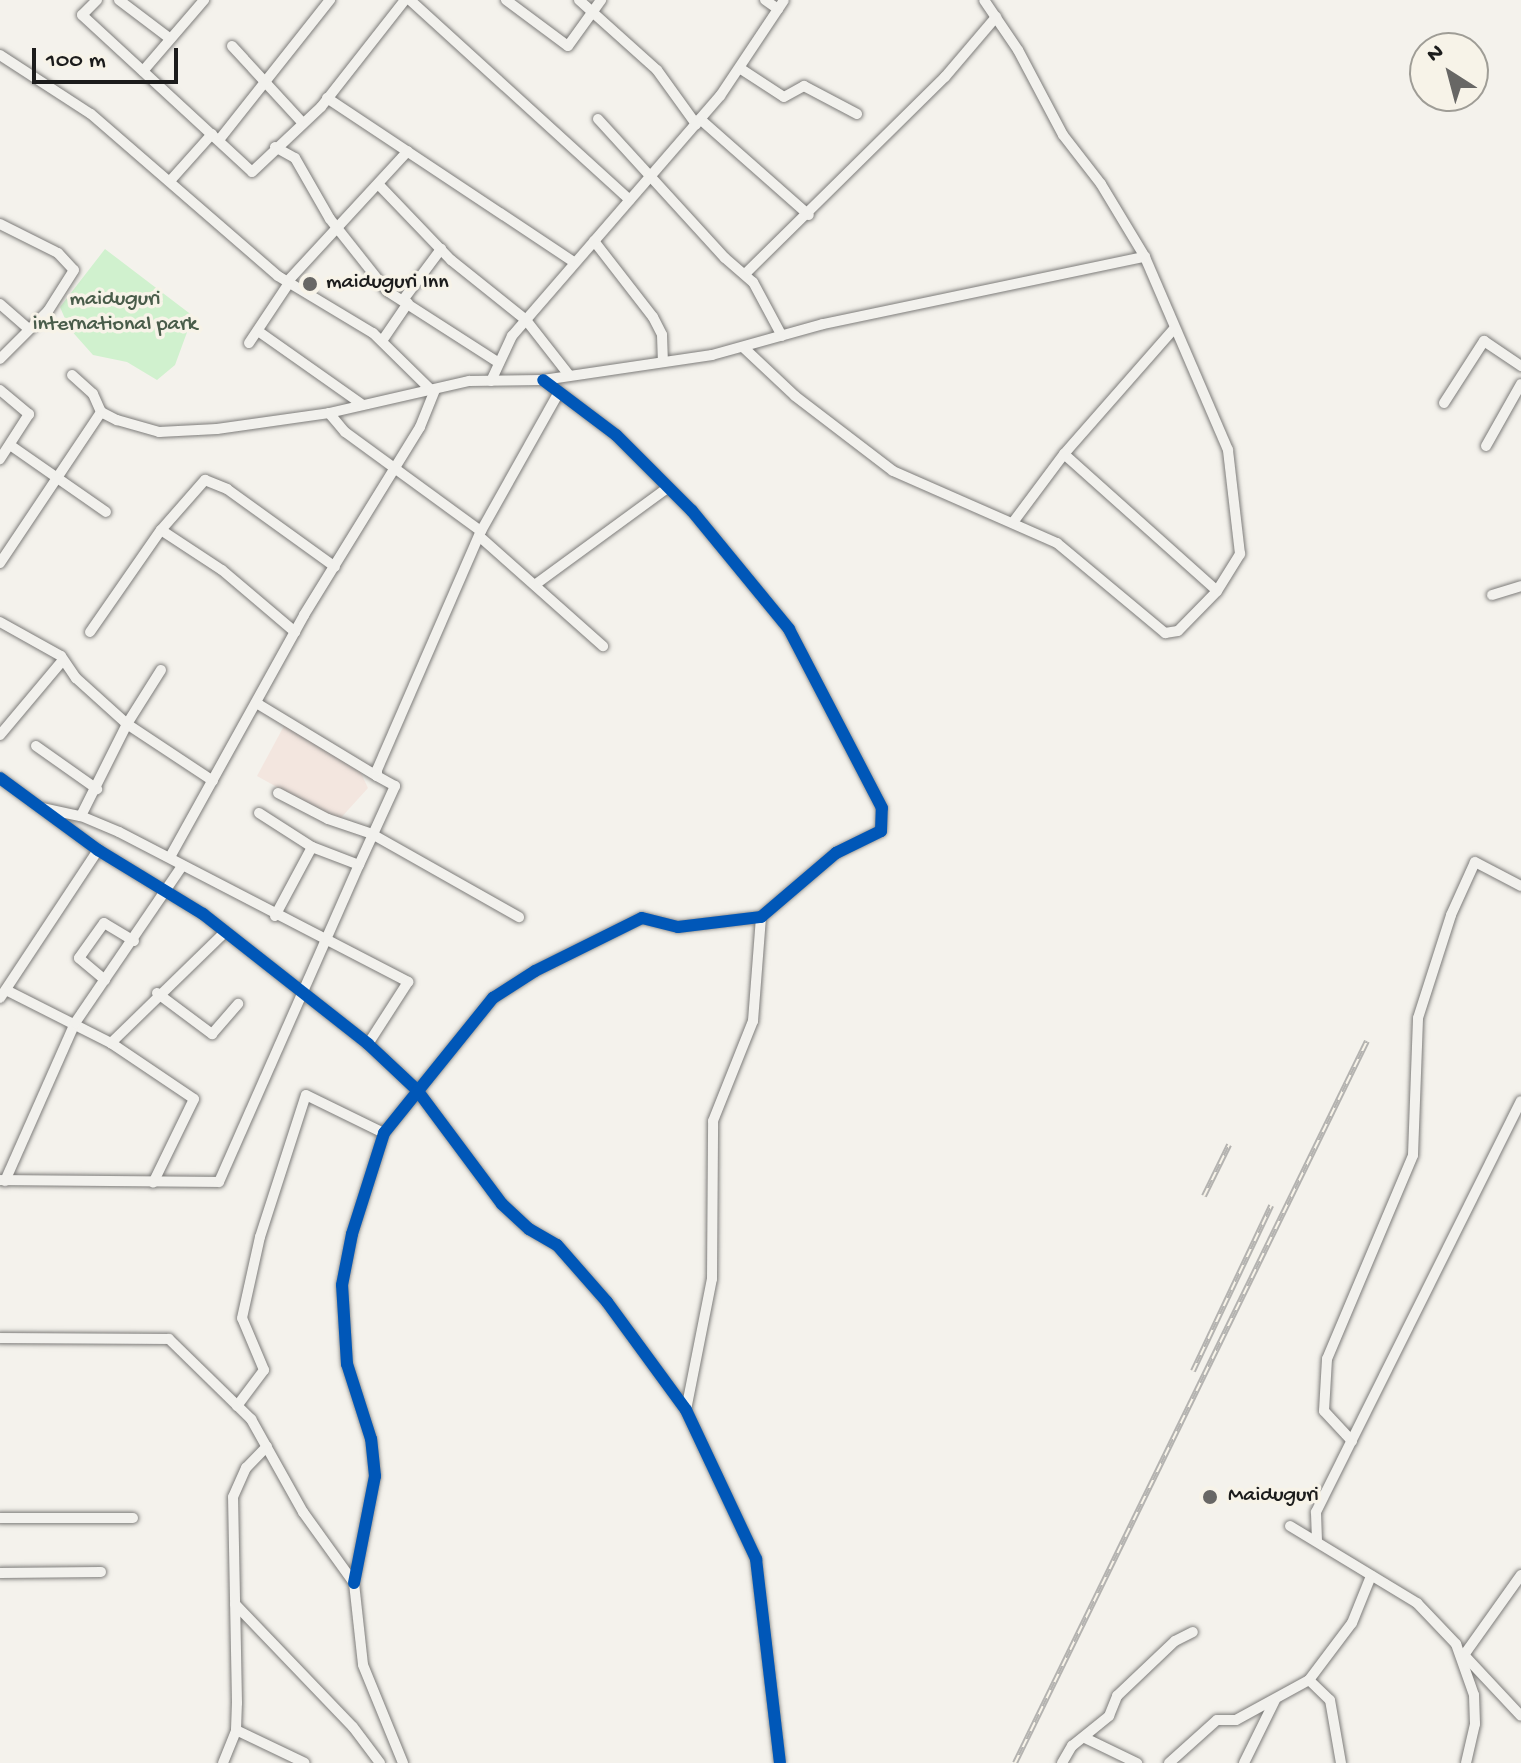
<!DOCTYPE html>
<html>
<head>
<meta charset="utf-8">
<style>
  body { margin:0 }
  #map { position:relative; width:1521px; height:1763px; overflow:hidden; background:#f4f2ec; font-family:"Gochi Hand",sans-serif }
  div>[style] { position:absolute }
  [style*='--x'] { left:calc(var(--x)*1px); top:calc(var(--y)*1px); width:calc(var(--w)*1px); rotate:calc(var(--a)*1deg) }
  .built>* { inset:0; background:#f3e6df }
  .green>* { inset:0; background:#d0f1ce }
  .roads { filter:drop-shadow(0 0 2px #7d7c7a) drop-shadow(0 0 2px #7d7c7a) }
  .street>* { height:10px; margin:-5px; padding:0 5px; transform-origin:5px; border-radius:5px; background:#f2f1ed }
  .rail>* { height:6px; margin-top:-3px; transform-origin:0; background:repeating-linear-gradient(90deg,#f7f3e8 0 9px,#b4b3b0 0 18px); box-sizing:border-box; border-block:2px solid #b4b3b0 }
  .cycleway>* { height:12px; margin:-6px; padding:0 6px; transform-origin:6px; border-radius:6px; background:#0057b8 }
  .dots>* { width:22px; height:22px; translate:-50% -50%; box-sizing:border-box; border:4px solid #f7f3e8; border-radius:50% }
  span { translate:-50% -50%; white-space:nowrap; text-align:center; line-height:1.15; -webkit-text-stroke:7px #f7f3e8; paint-order:stroke }
  .poi-label { font-size:22px; color:#1c1c1c }
  .left { translate:0 -50%; text-align:left }
  .park-label { font-size:22px; color:#495c4a }
  .north { position:absolute; left:1409px; top:32px; width:80px; height:80px; box-sizing:border-box; background:#f7f3e8; border:2px solid #9f9d96; border-radius:50%; rotate:324deg; font-size:22px; font-weight:700; line-height:32px; text-align:center; color:#1c1c1c }
  .north::after { content:''; display:block; margin:auto; width:28px; height:36px; background:#686765; clip-path:polygon(50% 0,100% 100%,50% 72%,0 100%) }
  .scale { position:absolute; left:32px; top:48px; width:146px; height:36px; box-sizing:border-box; border:4px solid #1c1c1c; border-top:0; padding-left:10px; font-size:24px; line-height:28px; white-space:nowrap; color:#1c1c1c; -webkit-text-stroke:6px #f7f3e8; paint-order:stroke }
</style>
</head>
<body>
<div id="map">
  <div class="built">
    <i style="clip-path:polygon(285px 724px,360px 771px,368px 788px,338px 821px,257px 776px)"></i>
  </div>
  <div class="green">
    <i style="clip-path:polygon(105px 249px,193px 316px,175px 365px,157px 380px,127px 362px,93px 355px,69px 328px,60px 307px)"></i>
  </div>
  <div class="roads">
    <div class="street">
      <i style="--x:97;--y:0;--w:21;--a:135"></i>
      <i style="--x:82;--y:15;--w:231;--a:42.7"></i>
      <i style="--x:252;--y:172;--w:95;--a:-43.3"></i>
      <i style="--x:321;--y:107;--w:136;--a:-51.9"></i>
      <i style="--x:119;--y:0;--w:63;--a:37.2"></i>
      <i style="--x:410;--y:0;--w:297;--a:42.3"></i>
      <i style="--x:506;--y:0;--w:77;--a:36.6"></i>
      <i style="--x:568;--y:46;--w:57;--a:-54.3"></i>
      <i style="--x:579;--y:0;--w:105;--a:41.9"></i>
      <i style="--x:657;--y:70;--w:67;--a:54.2"></i>
      <i style="--x:765;--y:0;--w:16;--a:35"></i>
      <i style="--x:232;--y:46;--w:103;--a:47.4"></i>
      <i style="--x:0;--y:55;--w:108;--a:33"></i>
      <i style="--x:91;--y:114;--w:247;--a:40.9"></i>
      <i style="--x:278;--y:276;--w:111;--a:31"></i>
      <i style="--x:373;--y:333;--w:83;--a:44.5"></i>
      <i style="--x:741;--y:69;--w:51;--a:33.1"></i>
      <i style="--x:784;--y:97;--w:23;--a:-29"></i>
      <i style="--x:804;--y:86;--w:60;--a:27.8"></i>
      <i style="--x:143;--y:71;--w:94;--a:-49.3"></i>
      <i style="--x:327;--y:98;--w:296;--a:33.6"></i>
      <i style="--x:598;--y:119;--w:188;--a:47.6"></i>
      <i style="--x:725;--y:258;--w:37;--a:41"></i>
      <i style="--x:753;--y:282;--w:61;--a:61.8"></i>
      <i style="--x:700;--y:119;--w:145;--a:41.4"></i>
      <i style="--x:219;--y:140;--w:179;--a:-51.6"></i>
      <i style="--x:275;--y:147;--w:23;--a:29"></i>
      <i style="--x:295;--y:158;--w:70;--a:60.2"></i>
      <i style="--x:330;--y:219;--w:92;--a:51.6"></i>
      <i style="--x:387;--y:291;--w:133;--a:32.7"></i>
      <i style="--x:170;--y:181;--w:63;--a:-48.2"></i>
      <i style="--x:380;--y:186;--w:103;--a:46.2"></i>
      <i style="--x:451;--y:260;--w:96;--a:38.7"></i>
      <i style="--x:526;--y:320;--w:70;--a:52"></i>
      <i style="--x:0;--y:224;--w:65;--a:26.6"></i>
      <i style="--x:58;--y:253;--w:23;--a:47"></i>
      <i style="--x:74;--y:270;--w:49;--a:122.4"></i>
      <i style="--x:48;--y:311;--w:68;--a:135"></i>
      <i style="--x:594;--y:241;--w:96;--a:52.2"></i>
      <i style="--x:653;--y:317;--w:20;--a:63"></i>
      <i style="--x:662;--y:335;--w:27;--a:88"></i>
      <i style="--x:745;--y:274;--w:281;--a:-44.6"></i>
      <i style="--x:945;--y:77;--w:79;--a:-49.6"></i>
      <i style="--x:287;--y:282;--w:178;--a:-47.3"></i>
      <i style="--x:403;--y:300;--w:64;--a:-53.3"></i>
      <i style="--x:0;--y:304;--w:38;--a:41"></i>
      <i style="--x:258;--y:331;--w:128;--a:35.2"></i>
      <i style="--x:382;--y:341;--w:46;--a:-55.6"></i>
      <i style="--x:249;--y:343;--w:72;--a:-56.3"></i>
      <i style="--x:743;--y:347;--w:71;--a:43.3"></i>
      <i style="--x:795;--y:396;--w:123;--a:37.4"></i>
      <i style="--x:893;--y:471;--w:179;--a:23.7"></i>
      <i style="--x:1057;--y:543;--w:141;--a:39.8"></i>
      <i style="--x:1165;--y:633;--w:13;--a:-9"></i>
      <i style="--x:1178;--y:631;--w:56;--a:-45.7"></i>
      <i style="--x:1217;--y:591;--w:44;--a:-58.1"></i>
      <i style="--x:1240;--y:554;--w:105;--a:-96.6"></i>
      <i style="--x:1228;--y:450;--w:210;--a:-113.3"></i>
      <i style="--x:1145;--y:257;--w:85;--a:-121.1"></i>
      <i style="--x:1101;--y:184;--w:62;--a:-127.8"></i>
      <i style="--x:1063;--y:135;--w:96;--a:-117.9"></i>
      <i style="--x:1018;--y:50;--w:60;--a:-124.2"></i>
      <i style="--x:72;--y:375;--w:28;--a:42"></i>
      <i style="--x:93;--y:394;--w:20;--a:66"></i>
      <i style="--x:101;--y:412;--w:18;--a:27"></i>
      <i style="--x:117;--y:420;--w:44;--a:15.9"></i>
      <i style="--x:159;--y:432;--w:58;--a:-3"></i>
      <i style="--x:217;--y:429;--w:113;--a:-8.1"></i>
      <i style="--x:329;--y:413;--w:144;--a:-12.9"></i>
      <i style="--x:469;--y:381;--w:74;--a:-0.8"></i>
      <i style="--x:543;--y:380;--w:171;--a:-8.4"></i>
      <i style="--x:712;--y:355;--w:115;--a:-15.6"></i>
      <i style="--x:823;--y:324;--w:329;--a:-11.8"></i>
      <i style="--x:491;--y:381;--w:50;--a:-65"></i>
      <i style="--x:512;--y:336;--w:318;--a:-49.1"></i>
      <i style="--x:720;--y:96;--w:115;--a:-56.3"></i>
      <i style="--x:0;--y:390;--w:38;--a:40"></i>
      <i style="--x:29;--y:414;--w:54;--a:122.8"></i>
      <i style="--x:1444;--y:403;--w:74;--a:-57.2"></i>
      <i style="--x:1484;--y:341;--w:45;--a:34"></i>
      <i style="--x:329;--y:413;--w:25;--a:50"></i>
      <i style="--x:345;--y:432;--w:168;--a:36.1"></i>
      <i style="--x:10;--y:445;--w:117;--a:34.9"></i>
      <i style="--x:1486;--y:446;--w:71;--a:-60.6"></i>
      <i style="--x:1064;--y:454;--w:205;--a:41.8"></i>
      <i style="--x:1014;--y:521;--w:84;--a:-53.3"></i>
      <i style="--x:1064;--y:454;--w:167;--a:-48.7"></i>
      <i style="--x:161;--y:530;--w:73;--a:33.3"></i>
      <i style="--x:222;--y:570;--w:96;--a:40.3"></i>
      <i style="--x:479;--y:536;--w:166;--a:41.6"></i>
      <i style="--x:0;--y:563;--w:182;--a:-56.2"></i>
      <i style="--x:536;--y:584;--w:161;--a:-36.2"></i>
      <i style="--x:1492;--y:595;--w:30;--a:-17"></i>
      <i style="--x:0;--y:622;--w:70;--a:29.1"></i>
      <i style="--x:61;--y:656;--w:27;--a:56"></i>
      <i style="--x:76;--y:678;--w:69;--a:42"></i>
      <i style="--x:127;--y:724;--w:103;--a:116.6"></i>
      <i style="--x:90;--y:632;--w:124;--a:-55.2"></i>
      <i style="--x:161;--y:530;--w:67;--a:-48.7"></i>
      <i style="--x:205;--y:480;--w:24;--a:22"></i>
      <i style="--x:227;--y:489;--w:133;--a:35.8"></i>
      <i style="--x:161;--y:670;--w:64;--a:122.2"></i>
      <i style="--x:127;--y:724;--w:103;--a:33.5"></i>
      <i style="--x:258;--y:704;--w:139;--a:31.2"></i>
      <i style="--x:0;--y:735;--w:97;--a:-50"></i>
      <i style="--x:36;--y:746;--w:75;--a:35.2"></i>
      <i style="--x:0;--y:778;--w:122;--a:36.3"></i>
      <i style="--x:98;--y:850;--w:123;--a:31.4"></i>
      <i style="--x:203;--y:914;--w:210;--a:38.2"></i>
      <i style="--x:368;--y:1044;--w:67;--a:43.2"></i>
      <i style="--x:417;--y:1090;--w:142;--a:53.3"></i>
      <i style="--x:502;--y:1204;--w:37;--a:43"></i>
      <i style="--x:529;--y:1229;--w:32;--a:30"></i>
      <i style="--x:557;--y:1245;--w:76;--a:48.7"></i>
      <i style="--x:607;--y:1302;--w:134;--a:53.8"></i>
      <i style="--x:686;--y:1410;--w:165;--a:64.8"></i>
      <i style="--x:756;--y:1559;--w:205;--a:83.3"></i>
      <i style="--x:278;--y:793;--w:56;--a:27.5"></i>
      <i style="--x:328;--y:819;--w:46;--a:18.8"></i>
      <i style="--x:372;--y:834;--w:169;--a:29.5"></i>
      <i style="--x:42;--y:808;--w:40;--a:12"></i>
      <i style="--x:81;--y:816;--w:41;--a:22.8"></i>
      <i style="--x:119;--y:832;--w:326;--a:27.4"></i>
      <i style="--x:408;--y:982;--w:74;--a:122.8"></i>
      <i style="--x:259;--y:813;--w:63;--a:32.7"></i>
      <i style="--x:170;--y:857;--w:277;--a:-61"></i>
      <i style="--x:304;--y:615;--w:221;--a:-58.3"></i>
      <i style="--x:420;--y:427;--w:40;--a:-68"></i>
      <i style="--x:275;--y:916;--w:78;--a:-61.8"></i>
      <i style="--x:312;--y:847;--w:50;--a:21"></i>
      <i style="--x:359;--y:865;--w:87;--a:-65.5"></i>
      <i style="--x:395;--y:786;--w:21;--a:-151"></i>
      <i style="--x:377;--y:776;--w:6;--a:-90"></i>
      <i style="--x:377;--y:770;--w:261;--a:-66.5"></i>
      <i style="--x:481;--y:531;--w:159;--a:-60.7"></i>
      <i style="--x:105;--y:980;--w:34;--a:-140"></i>
      <i style="--x:79;--y:958;--w:43;--a:-54.5"></i>
      <i style="--x:104;--y:923;--w:35;--a:31"></i>
      <i style="--x:6;--y:990;--w:118;--a:26.8"></i>
      <i style="--x:111;--y:1043;--w:100;--a:34"></i>
      <i style="--x:194;--y:1099;--w:93;--a:116"></i>
      <i style="--x:157;--y:993;--w:69;--a:36.7"></i>
      <i style="--x:212;--y:1034;--w:40;--a:-49"></i>
      <i style="--x:0;--y:998;--w:178;--a:-56.5"></i>
      <i style="--x:111;--y:1043;--w:159;--a:-44.2"></i>
      <i style="--x:0;--y:1180;--w:219;--a:0.5"></i>
      <i style="--x:219;--y:1182;--w:347;--a:-66.2"></i>
      <i style="--x:5;--y:1181;--w:173;--a:-66.1"></i>
      <i style="--x:75;--y:1023;--w:190;--a:-55.7"></i>
      <i style="--x:0;--y:1338;--w:169;--a:0.3"></i>
      <i style="--x:169;--y:1339;--w:115;--a:44.3"></i>
      <i style="--x:251;--y:1419;--w:107;--a:60.8"></i>
      <i style="--x:303;--y:1512;--w:87;--a:54.3"></i>
      <i style="--x:354;--y:1583;--w:82;--a:83.7"></i>
      <i style="--x:363;--y:1665;--w:106;--a:67.8"></i>
      <i style="--x:237;--y:1406;--w:45;--a:-53.1"></i>
      <i style="--x:264;--y:1370;--w:56;--a:-112.9"></i>
      <i style="--x:242;--y:1318;--w:83;--a:-77.5"></i>
      <i style="--x:260;--y:1237;--w:149;--a:-72.1"></i>
      <i style="--x:306;--y:1095;--w:87;--a:26"></i>
      <i style="--x:686;--y:1410;--w:134;--a:-78.8"></i>
      <i style="--x:712;--y:1279;--w:158;--a:-89.6"></i>
      <i style="--x:713;--y:1121;--w:108;--a:-68.2"></i>
      <i style="--x:753;--y:1021;--w:104;--a:-85.6"></i>
      <i style="--x:1352;--y:1441;--w:41;--a:-133"></i>
      <i style="--x:1324;--y:1411;--w:52;--a:-86.7"></i>
      <i style="--x:1327;--y:1359;--w:221;--a:-67.1"></i>
      <i style="--x:1413;--y:1155;--w:137;--a:-87.9"></i>
      <i style="--x:1418;--y:1018;--w:108;--a:-72.2"></i>
      <i style="--x:1451;--y:915;--w:58;--a:-65.6"></i>
      <i style="--x:1475;--y:862;--w:52;--a:27.6"></i>
      <i style="--x:0;--y:1518;--w:133;--a:0"></i>
      <i style="--x:1290;--y:1526;--w:149;--a:31.2"></i>
      <i style="--x:1417;--y:1603;--w:57;--a:46.4"></i>
      <i style="--x:1456;--y:1644;--w:54;--a:70.6"></i>
      <i style="--x:1474;--y:1695;--w:29;--a:88"></i>
      <i style="--x:1475;--y:1724;--w:40;--a:103"></i>
      <i style="--x:1317;--y:1541;--w:29;--a:-92"></i>
      <i style="--x:1316;--y:1512;--w:459;--a:-63.5"></i>
      <i style="--x:0;--y:1573;--w:101;--a:-0.6"></i>
      <i style="--x:1521;--y:1575;--w:98;--a:125.5"></i>
      <i style="--x:1464;--y:1655;--w:83;--a:46.9"></i>
      <i style="--x:354;--y:1583;--w:109;--a:-78.9"></i>
      <i style="--x:375;--y:1476;--w:37;--a:-96"></i>
      <i style="--x:371;--y:1439;--w:79;--a:-107.7"></i>
      <i style="--x:347;--y:1364;--w:79;--a:-93.6"></i>
      <i style="--x:342;--y:1285;--w:52;--a:-78.9"></i>
      <i style="--x:352;--y:1234;--w:106;--a:-72.4"></i>
      <i style="--x:384;--y:1133;--w:174;--a:-51.1"></i>
      <i style="--x:493;--y:998;--w:50;--a:-32.7"></i>
      <i style="--x:535;--y:971;--w:119;--a:-26.4"></i>
      <i style="--x:642;--y:918;--w:37;--a:14"></i>
      <i style="--x:678;--y:927;--w:84;--a:-6.9"></i>
      <i style="--x:761;--y:917;--w:99;--a:-40.5"></i>
      <i style="--x:836;--y:853;--w:50;--a:-26.1"></i>
      <i style="--x:881;--y:831;--w:23;--a:-88"></i>
      <i style="--x:882;--y:808;--w:202;--a:-117.5"></i>
      <i style="--x:789;--y:629;--w:153;--a:-129.4"></i>
      <i style="--x:692;--y:511;--w:107;--a:-135"></i>
      <i style="--x:616;--y:435;--w:91;--a:-143"></i>
      <i style="--x:235;--y:1604;--w:170;--a:46.2"></i>
      <i style="--x:353;--y:1727;--w:45;--a:53.1"></i>
      <i style="--x:1309;--y:1680;--w:29;--a:44"></i>
      <i style="--x:1330;--y:1700;--w:64;--a:80.1"></i>
      <i style="--x:236;--y:1730;--w:76;--a:25.6"></i>
      <i style="--x:1085;--y:1738;--w:58;--a:25.7"></i>
      <i style="--x:223;--y:1763;--w:35;--a:-68"></i>
      <i style="--x:236;--y:1730;--w:27;--a:-88"></i>
      <i style="--x:237;--y:1703;--w:206;--a:-91.1"></i>
      <i style="--x:233;--y:1497;--w:32;--a:-66"></i>
      <i style="--x:246;--y:1468;--w:30;--a:-46"></i>
      <i style="--x:1062;--y:1763;--w:20;--a:-60"></i>
      <i style="--x:1072;--y:1746;--w:48;--a:-39"></i>
      <i style="--x:1109;--y:1716;--w:22;--a:-68"></i>
      <i style="--x:1117;--y:1696;--w:80;--a:-43.5"></i>
      <i style="--x:1175;--y:1641;--w:20;--a:-27"></i>
      <i style="--x:1169;--y:1763;--w:64;--a:-41.9"></i>
      <i style="--x:1217;--y:1720;--w:19;--a:0"></i>
      <i style="--x:1236;--y:1720;--w:83;--a:-28.7"></i>
      <i style="--x:1309;--y:1680;--w:71;--a:-53"></i>
      <i style="--x:1352;--y:1623;--w:51;--a:-68"></i>
      <i style="--x:1244;--y:1763;--w:70;--a:-63.8"></i>
    </div>
  </div>
  <div class="rail">
    <i style="--x:1204;--y:1196;--w:57;--a:-63.9"></i>
    <i style="--x:1193;--y:1371;--w:183;--a:-64.7"></i>
    <i style="--x:1015;--y:1763;--w:803;--a:-64.01"></i>
  </div>
  <div class="cycleway">
    <i style="--x:0;--y:778;--w:122;--a:36.3"></i>
    <i style="--x:98;--y:850;--w:123;--a:31.4"></i>
    <i style="--x:203;--y:914;--w:210;--a:38.2"></i>
    <i style="--x:368;--y:1044;--w:67;--a:43.2"></i>
    <i style="--x:417;--y:1090;--w:142;--a:53.3"></i>
    <i style="--x:502;--y:1204;--w:37;--a:43"></i>
    <i style="--x:529;--y:1229;--w:32;--a:30"></i>
    <i style="--x:557;--y:1245;--w:76;--a:48.7"></i>
    <i style="--x:607;--y:1302;--w:134;--a:53.8"></i>
    <i style="--x:686;--y:1410;--w:165;--a:64.8"></i>
    <i style="--x:756;--y:1559;--w:205;--a:83.3"></i>
    <i style="--x:354;--y:1583;--w:109;--a:-78.9"></i>
    <i style="--x:375;--y:1476;--w:37;--a:-96"></i>
    <i style="--x:371;--y:1439;--w:79;--a:-107.7"></i>
    <i style="--x:347;--y:1364;--w:79;--a:-93.6"></i>
    <i style="--x:342;--y:1285;--w:52;--a:-78.9"></i>
    <i style="--x:352;--y:1234;--w:106;--a:-72.4"></i>
    <i style="--x:384;--y:1133;--w:174;--a:-51.1"></i>
    <i style="--x:493;--y:998;--w:50;--a:-32.7"></i>
    <i style="--x:535;--y:971;--w:119;--a:-26.4"></i>
    <i style="--x:642;--y:918;--w:37;--a:14"></i>
    <i style="--x:678;--y:927;--w:84;--a:-6.9"></i>
    <i style="--x:761;--y:917;--w:99;--a:-40.5"></i>
    <i style="--x:836;--y:853;--w:50;--a:-26.1"></i>
    <i style="--x:881;--y:831;--w:23;--a:-88"></i>
    <i style="--x:882;--y:808;--w:202;--a:-117.5"></i>
    <i style="--x:789;--y:629;--w:153;--a:-129.4"></i>
    <i style="--x:692;--y:511;--w:107;--a:-135"></i>
    <i style="--x:616;--y:435;--w:91;--a:-143"></i>
  </div>
  <div class="dots">
    <i style="left:310px;top:284px;background:#686765"></i>
    <i style="left:1210px;top:1497px;background:#686765"></i>
  </div>
  <div class="poi-label">
    <span class="left" style="left:326px;top:284px">maiduguri Inn</span>
    <span class="left" style="left:1228px;top:1497px">Maiduguri</span>
  </div>
  <div class="park-label">
    <span style="left:115px;top:313px">maiduguri<br>international park</span>
  </div>
  <div class="north">N</div>
  <div class="scale">100 m</div>
</div>
</body>
</html>
